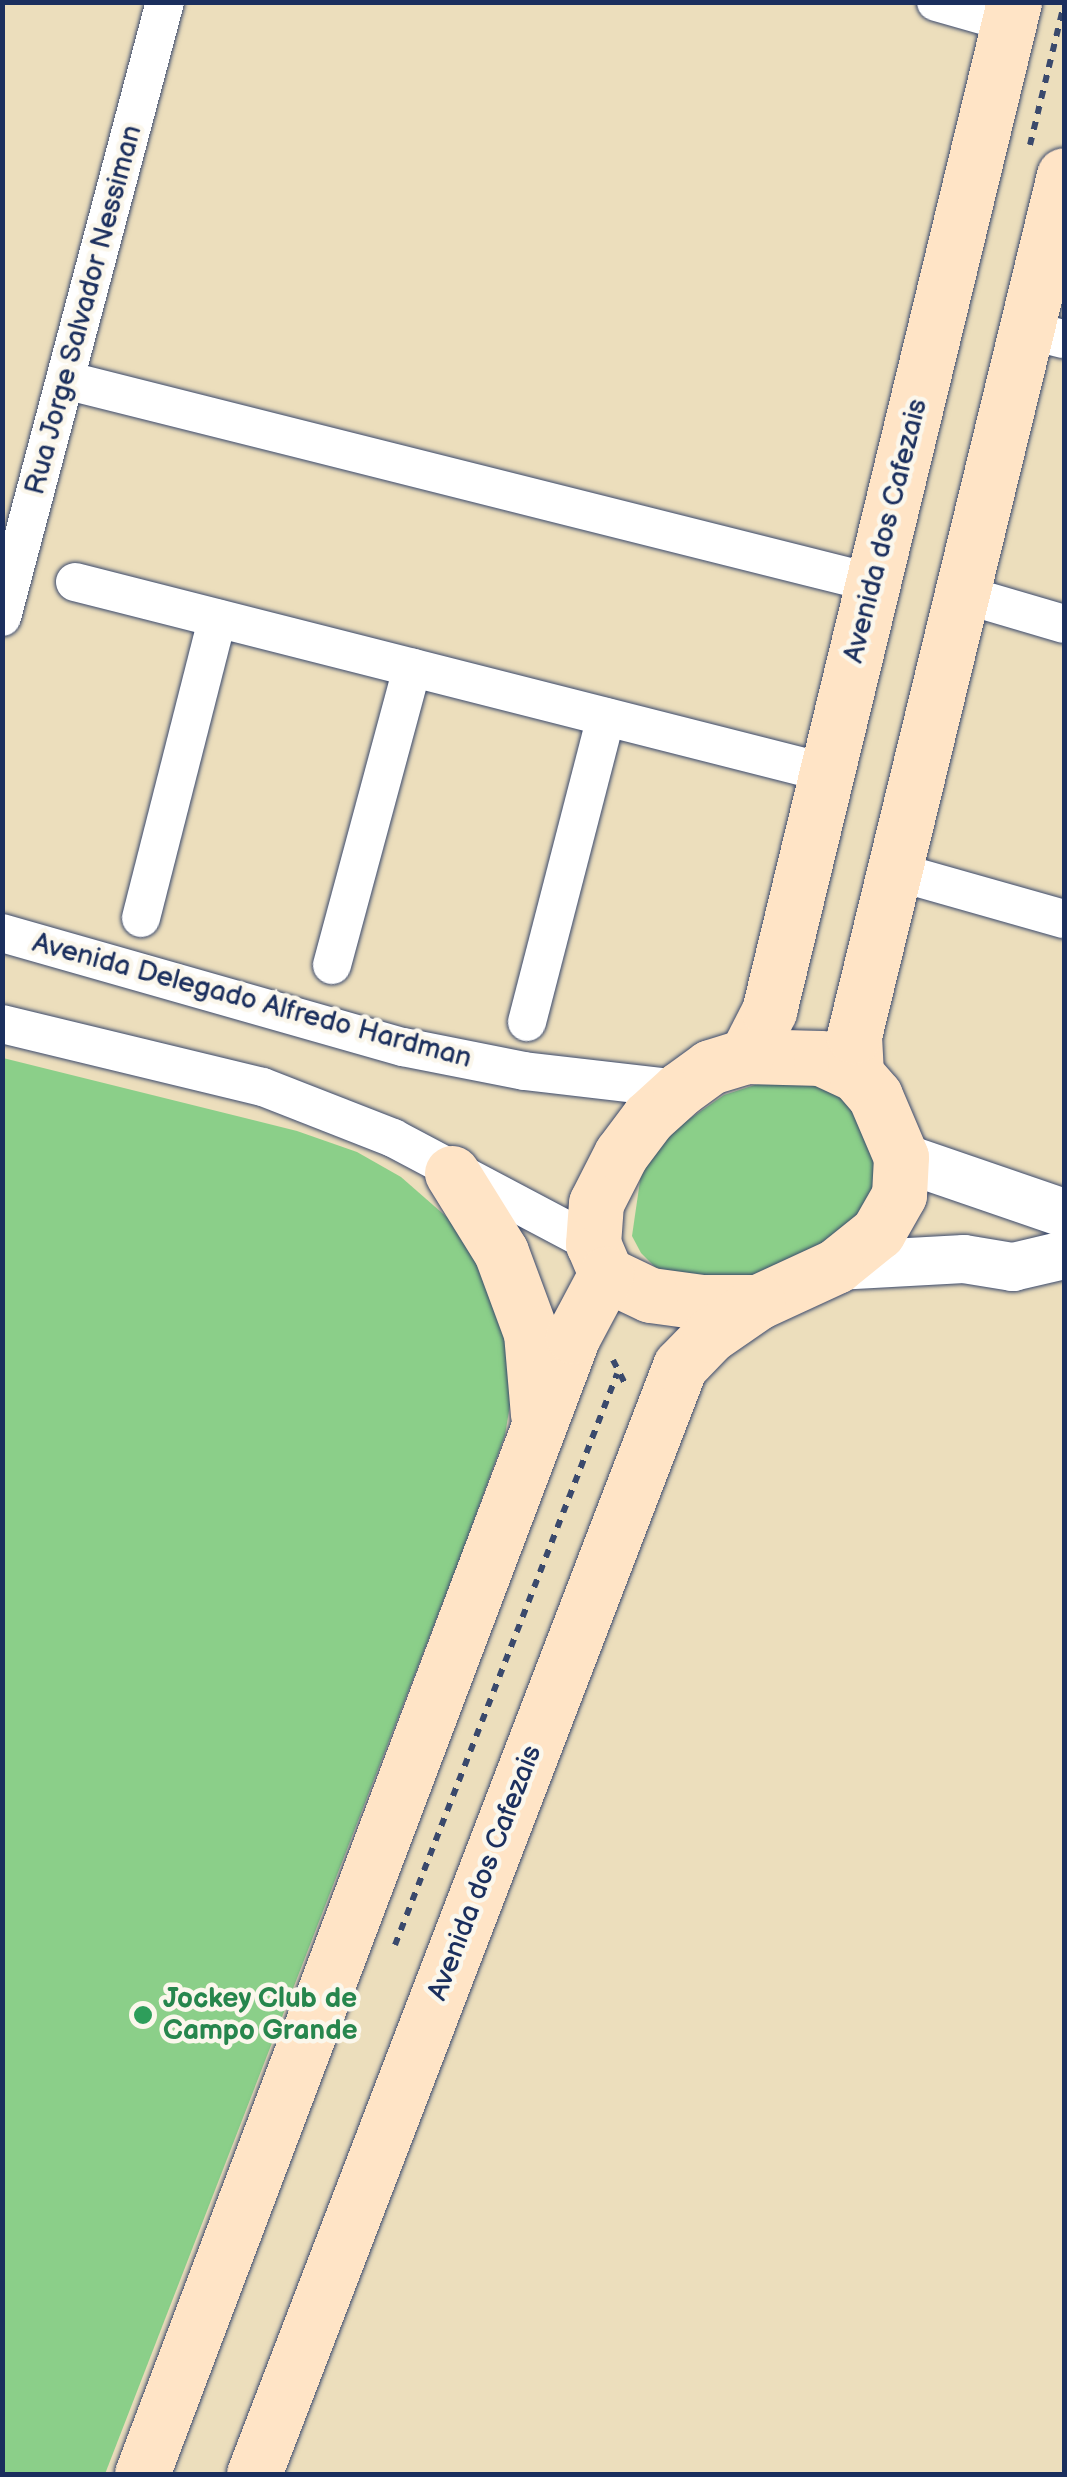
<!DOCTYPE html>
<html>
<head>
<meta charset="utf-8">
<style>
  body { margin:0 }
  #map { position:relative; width:1067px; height:2477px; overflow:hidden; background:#ecdebc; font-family:"Balsamiq Sans",sans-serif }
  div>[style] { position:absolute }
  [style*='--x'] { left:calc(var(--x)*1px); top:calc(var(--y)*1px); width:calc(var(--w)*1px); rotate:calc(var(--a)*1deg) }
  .green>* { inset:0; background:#8bcf89 }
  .path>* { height:6px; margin-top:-3px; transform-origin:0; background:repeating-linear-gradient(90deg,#3a496c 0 8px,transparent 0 16px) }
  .roads { filter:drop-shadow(0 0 2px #3a496c) drop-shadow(0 0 2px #3a496c) }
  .minor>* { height:38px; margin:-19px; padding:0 19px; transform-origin:19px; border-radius:19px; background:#fff }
  .tertiary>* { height:48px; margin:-24px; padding:0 24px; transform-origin:24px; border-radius:24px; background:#fff }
  .secondary>* { height:55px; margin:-27.5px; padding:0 27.5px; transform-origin:27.5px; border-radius:27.5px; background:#ffe4c6 }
  .dots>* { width:28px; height:28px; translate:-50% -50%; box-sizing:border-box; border:5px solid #fbf7ec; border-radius:50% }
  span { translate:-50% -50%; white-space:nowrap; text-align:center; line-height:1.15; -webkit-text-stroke:9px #fbf7ec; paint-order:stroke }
  .street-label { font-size:28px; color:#1b2f5e }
  .leisure-label { font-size:28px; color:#27864d; font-weight:700 }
  .left { translate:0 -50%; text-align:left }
  .frame { position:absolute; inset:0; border:5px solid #1b2f5e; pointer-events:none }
</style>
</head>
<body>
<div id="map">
  <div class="green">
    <i style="clip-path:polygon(3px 1058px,297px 1131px,357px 1152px,401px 1177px,449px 1219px,479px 1265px,504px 1319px,514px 1381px,505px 1435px,461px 1555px,105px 2474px,3px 2474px)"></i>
    <i style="clip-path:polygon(783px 1076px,819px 1080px,850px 1100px,882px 1149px,867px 1211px,803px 1271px,672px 1284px,641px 1253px,632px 1236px,641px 1174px,672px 1131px,724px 1095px)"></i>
  </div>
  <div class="path">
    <i style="--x:1030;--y:145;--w:145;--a:-76.4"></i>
    <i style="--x:613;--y:1360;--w:27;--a:63"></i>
    <i style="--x:395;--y:1945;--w:613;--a:-68.75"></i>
  </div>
  <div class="roads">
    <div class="minor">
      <i style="--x:936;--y:2;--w:77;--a:15.8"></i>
      <i style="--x:1027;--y:330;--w:38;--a:14"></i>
      <i style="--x:65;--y:380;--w:833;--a:14.1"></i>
      <i style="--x:75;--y:582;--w:776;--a:14.25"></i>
      <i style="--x:962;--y:594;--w:106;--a:16.4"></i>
      <i style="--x:2;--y:617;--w:636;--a:-75.16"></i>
      <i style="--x:894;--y:871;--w:177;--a:15.8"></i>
      <i style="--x:141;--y:918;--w:309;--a:-75.7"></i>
      <i style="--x:2;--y:933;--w:417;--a:15.9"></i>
      <i style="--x:403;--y:1047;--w:123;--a:11.2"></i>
      <i style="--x:524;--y:1071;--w:157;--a:6.6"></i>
      <i style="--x:332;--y:965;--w:308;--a:-74.9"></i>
      <i style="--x:527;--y:1022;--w:315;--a:-75.5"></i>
      <i style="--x:2;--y:1024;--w:268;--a:13.6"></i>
      <i style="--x:263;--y:1087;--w:140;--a:21.4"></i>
      <i style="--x:393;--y:1138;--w:226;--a:27.9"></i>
    </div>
    <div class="tertiary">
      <i style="--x:901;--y:1157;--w:172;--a:19"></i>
      <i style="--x:836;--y:1266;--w:128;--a:-3.1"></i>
      <i style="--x:964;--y:1259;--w:50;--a:9.3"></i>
      <i style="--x:1013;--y:1267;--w:52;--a:-13.2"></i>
    </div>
    <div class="secondary">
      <i style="--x:746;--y:1056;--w:51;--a:-62.9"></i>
      <i style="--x:769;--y:1011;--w:1038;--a:-76.35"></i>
      <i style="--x:746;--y:1056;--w:75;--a:1.5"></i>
      <i style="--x:821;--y:1058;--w:38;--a:25"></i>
      <i style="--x:856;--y:1074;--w:29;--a:49"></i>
      <i style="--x:875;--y:1096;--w:66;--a:66.9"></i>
      <i style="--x:901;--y:1157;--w:38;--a:93"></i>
      <i style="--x:899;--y:1195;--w:43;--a:119.6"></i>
      <i style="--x:878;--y:1232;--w:54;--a:141"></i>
      <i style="--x:836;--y:1266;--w:86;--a:155.2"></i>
      <i style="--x:758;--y:1302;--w:56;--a:180"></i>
      <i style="--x:702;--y:1302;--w:52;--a:-172.3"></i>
      <i style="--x:650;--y:1295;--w:49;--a:-154.5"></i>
      <i style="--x:606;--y:1274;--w:33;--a:-113"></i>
      <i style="--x:593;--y:1244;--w:41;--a:-85.8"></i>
      <i style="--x:596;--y:1203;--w:55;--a:-63"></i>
      <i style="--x:621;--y:1154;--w:45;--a:-53.1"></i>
      <i style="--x:648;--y:1118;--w:43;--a:-42.2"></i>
      <i style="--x:680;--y:1089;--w:37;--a:-36"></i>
      <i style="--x:710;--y:1067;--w:38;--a:-17"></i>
      <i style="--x:856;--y:1074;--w:38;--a:-93"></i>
      <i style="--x:854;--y:1036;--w:886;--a:-76.29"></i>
      <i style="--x:452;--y:1173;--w:93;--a:58.2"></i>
      <i style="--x:501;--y:1252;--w:86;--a:69.7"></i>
      <i style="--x:531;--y:1333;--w:82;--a:85.1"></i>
      <i style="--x:142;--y:2474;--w:1217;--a:-69.26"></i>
      <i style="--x:573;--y:1336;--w:70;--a:-62"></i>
      <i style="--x:254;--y:2474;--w:1187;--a:-68.97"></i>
      <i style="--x:680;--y:1366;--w:43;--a:-45.9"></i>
      <i style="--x:710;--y:1335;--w:58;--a:-34.5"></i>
    </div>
  </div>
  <div class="dots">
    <i style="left:143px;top:2015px;background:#2e9e5b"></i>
  </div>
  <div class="street-label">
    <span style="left:84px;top:310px;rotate:-75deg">Rua Jorge Salvador Nessiman</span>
    <span style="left:886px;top:531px;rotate:-76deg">Avenida dos Cafezais</span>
    <span style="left:252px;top:1001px;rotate:15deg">Avenida Delegado Alfredo Hardman</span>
    <span style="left:485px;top:1873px;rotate:-69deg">Avenida dos Cafezais</span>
  </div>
  <div class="leisure-label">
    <span class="left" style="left:163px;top:2015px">Jockey Club de<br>Campo Grande</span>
  </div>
  <div class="frame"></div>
</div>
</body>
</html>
